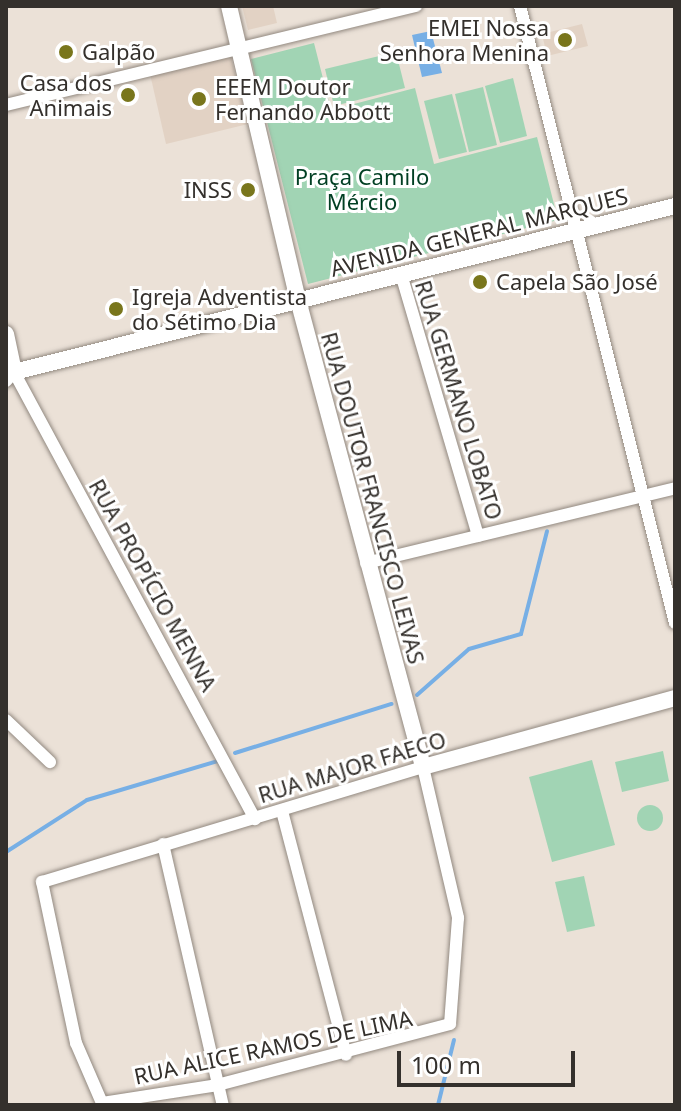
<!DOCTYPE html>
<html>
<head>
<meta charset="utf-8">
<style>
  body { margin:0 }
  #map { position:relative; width:681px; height:1111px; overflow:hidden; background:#ebe1d7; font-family:"Noto Sans",sans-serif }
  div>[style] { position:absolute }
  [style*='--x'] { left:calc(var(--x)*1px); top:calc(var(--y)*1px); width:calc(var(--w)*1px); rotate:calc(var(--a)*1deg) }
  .built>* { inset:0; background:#e2d2c4 }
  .green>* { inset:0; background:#a1d4b4 }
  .round { border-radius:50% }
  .water>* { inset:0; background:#77afe5 }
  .stream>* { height:4px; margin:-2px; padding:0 2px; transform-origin:2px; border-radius:2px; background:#77afe5 }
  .roads { filter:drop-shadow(0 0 2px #928980) drop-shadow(0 0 2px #928980) }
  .street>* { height:12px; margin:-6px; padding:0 6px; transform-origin:6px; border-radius:6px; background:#fff }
  .secondary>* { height:16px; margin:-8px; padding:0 8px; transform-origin:8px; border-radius:8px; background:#fff }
  .dots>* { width:22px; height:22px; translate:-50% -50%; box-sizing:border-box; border:4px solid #fff; border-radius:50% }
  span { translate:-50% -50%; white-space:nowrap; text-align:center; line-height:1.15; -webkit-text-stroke:6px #fff; paint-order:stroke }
  .poi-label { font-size:22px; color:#34302c }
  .right { translate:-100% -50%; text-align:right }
  .left { translate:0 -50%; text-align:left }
  .park-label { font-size:22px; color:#013f23 }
  .street-label { font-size:22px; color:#34302c }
  .frame { position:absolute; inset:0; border:8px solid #34302c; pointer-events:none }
  .scale { position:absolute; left:397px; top:1051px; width:178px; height:36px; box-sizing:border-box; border:4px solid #34302c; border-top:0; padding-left:10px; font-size:24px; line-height:28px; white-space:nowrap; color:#34302c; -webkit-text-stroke:6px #fff; paint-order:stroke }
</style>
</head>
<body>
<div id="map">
  <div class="built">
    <i style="clip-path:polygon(242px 6px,273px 6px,277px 23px,248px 30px)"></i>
    <i style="clip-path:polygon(582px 24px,588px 46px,547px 56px,542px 34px)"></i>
    <i style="clip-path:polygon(230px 54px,248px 124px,166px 144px,150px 74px)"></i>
  </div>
  <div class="green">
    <i style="clip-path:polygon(314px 43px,331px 110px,415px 88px,434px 164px,537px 137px,558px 220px,308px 284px,251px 59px)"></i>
    <i style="clip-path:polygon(396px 52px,405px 88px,334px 106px,325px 69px)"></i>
    <i style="clip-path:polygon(513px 78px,527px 136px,500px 143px,485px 86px)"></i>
    <i style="clip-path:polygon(483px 87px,497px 145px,469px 152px,455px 94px)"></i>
    <i style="clip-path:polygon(452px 94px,467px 152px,439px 159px,424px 101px)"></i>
    <i style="clip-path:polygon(663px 751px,669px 781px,622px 792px,615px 762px)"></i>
    <i style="clip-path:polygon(592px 760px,615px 845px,552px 862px,529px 777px)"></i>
    <i class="round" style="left:637px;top:805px;width:26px;height:26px"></i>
    <i style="clip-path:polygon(584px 876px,595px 926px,567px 932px,555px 882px)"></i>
  </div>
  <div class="water">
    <i style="clip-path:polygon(431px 31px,442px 73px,422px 77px,412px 35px)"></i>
  </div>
  <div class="stream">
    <i style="--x:417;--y:695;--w:69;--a:-41.5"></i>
    <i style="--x:469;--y:649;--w:54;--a:-16.1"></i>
    <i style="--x:521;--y:634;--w:106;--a:-75.8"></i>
    <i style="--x:235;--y:753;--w:164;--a:-17.4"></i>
    <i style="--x:6;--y:852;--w:96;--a:-32.7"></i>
    <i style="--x:87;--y:800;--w:137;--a:-16.6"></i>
    <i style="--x:438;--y:1105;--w:67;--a:-76.2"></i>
  </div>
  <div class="roads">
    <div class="street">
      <i style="--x:520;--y:6;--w:636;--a:75.9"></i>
      <i style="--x:6;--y:105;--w:422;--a:-13.6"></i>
      <i style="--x:401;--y:274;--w:273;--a:73.6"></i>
      <i style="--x:6;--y:381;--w:12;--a:-48"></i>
      <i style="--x:14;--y:372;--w:508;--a:61.67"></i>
      <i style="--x:366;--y:563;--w:318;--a:-13.6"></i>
      <i style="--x:6;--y:720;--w:61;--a:43.7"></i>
      <i style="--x:423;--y:767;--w:155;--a:76.9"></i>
      <i style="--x:458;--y:918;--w:106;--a:94.3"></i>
      <i style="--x:450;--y:1024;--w:240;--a:165.3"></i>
      <i style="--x:218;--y:1085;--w:117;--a:171.2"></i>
      <i style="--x:102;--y:1103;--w:65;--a:-113.4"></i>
      <i style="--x:76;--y:1043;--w:165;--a:-101.9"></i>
      <i style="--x:42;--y:882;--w:398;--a:-16.8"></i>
      <i style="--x:282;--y:811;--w:252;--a:75.3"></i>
      <i style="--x:163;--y:844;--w:268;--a:77.1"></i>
    </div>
    <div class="secondary">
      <i style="--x:229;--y:6;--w:302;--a:76.8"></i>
      <i style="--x:298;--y:300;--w:483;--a:75"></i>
      <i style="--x:423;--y:767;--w:261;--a:-15.3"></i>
      <i style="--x:6;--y:334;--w:39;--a:78"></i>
      <i style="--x:14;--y:372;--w:682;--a:-14.1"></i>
    </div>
  </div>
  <div class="dots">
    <i style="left:565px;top:40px;background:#79761c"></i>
    <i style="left:66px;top:52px;background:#79761c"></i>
    <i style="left:128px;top:95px;background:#79761c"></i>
    <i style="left:199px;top:99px;background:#79761c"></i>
    <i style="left:248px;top:190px;background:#79761c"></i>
    <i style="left:480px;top:282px;background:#79761c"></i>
    <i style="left:116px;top:309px;background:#79761c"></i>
  </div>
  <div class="poi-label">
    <span class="right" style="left:549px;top:40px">EMEI Nossa<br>Senhora Menina</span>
    <span class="left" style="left:82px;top:52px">Galpão</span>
    <span class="right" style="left:112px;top:95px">Casa dos<br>Animais</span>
    <span class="left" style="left:215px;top:99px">EEEM Doutor<br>Fernando Abbott</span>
    <span class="right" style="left:232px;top:190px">INSS</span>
    <span class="left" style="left:496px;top:282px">Capela São José</span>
    <span class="left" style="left:132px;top:309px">Igreja Adventista<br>do Sétimo Dia</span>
  </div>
  <div class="park-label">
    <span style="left:362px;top:189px">Praça Camilo<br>Mércio</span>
  </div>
  <div class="street-label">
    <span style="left:479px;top:232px;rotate:-14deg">AVENIDA GENERAL MARQUES</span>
    <span style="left:459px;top:400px;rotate:73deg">RUA GERMANO LOBATO</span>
    <span style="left:373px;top:498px;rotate:75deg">RUA DOUTOR FRANCISCO LEIVAS</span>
    <span style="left:153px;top:585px;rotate:61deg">RUA PROPÍCIO MENNA</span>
    <span style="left:352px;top:767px;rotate:-17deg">RUA MAJOR FAECO</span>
    <span style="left:273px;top:1047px;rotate:-12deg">RUA ALICE RAMOS DE LIMA</span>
  </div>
  <div class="frame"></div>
  <div class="scale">100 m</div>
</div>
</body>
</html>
